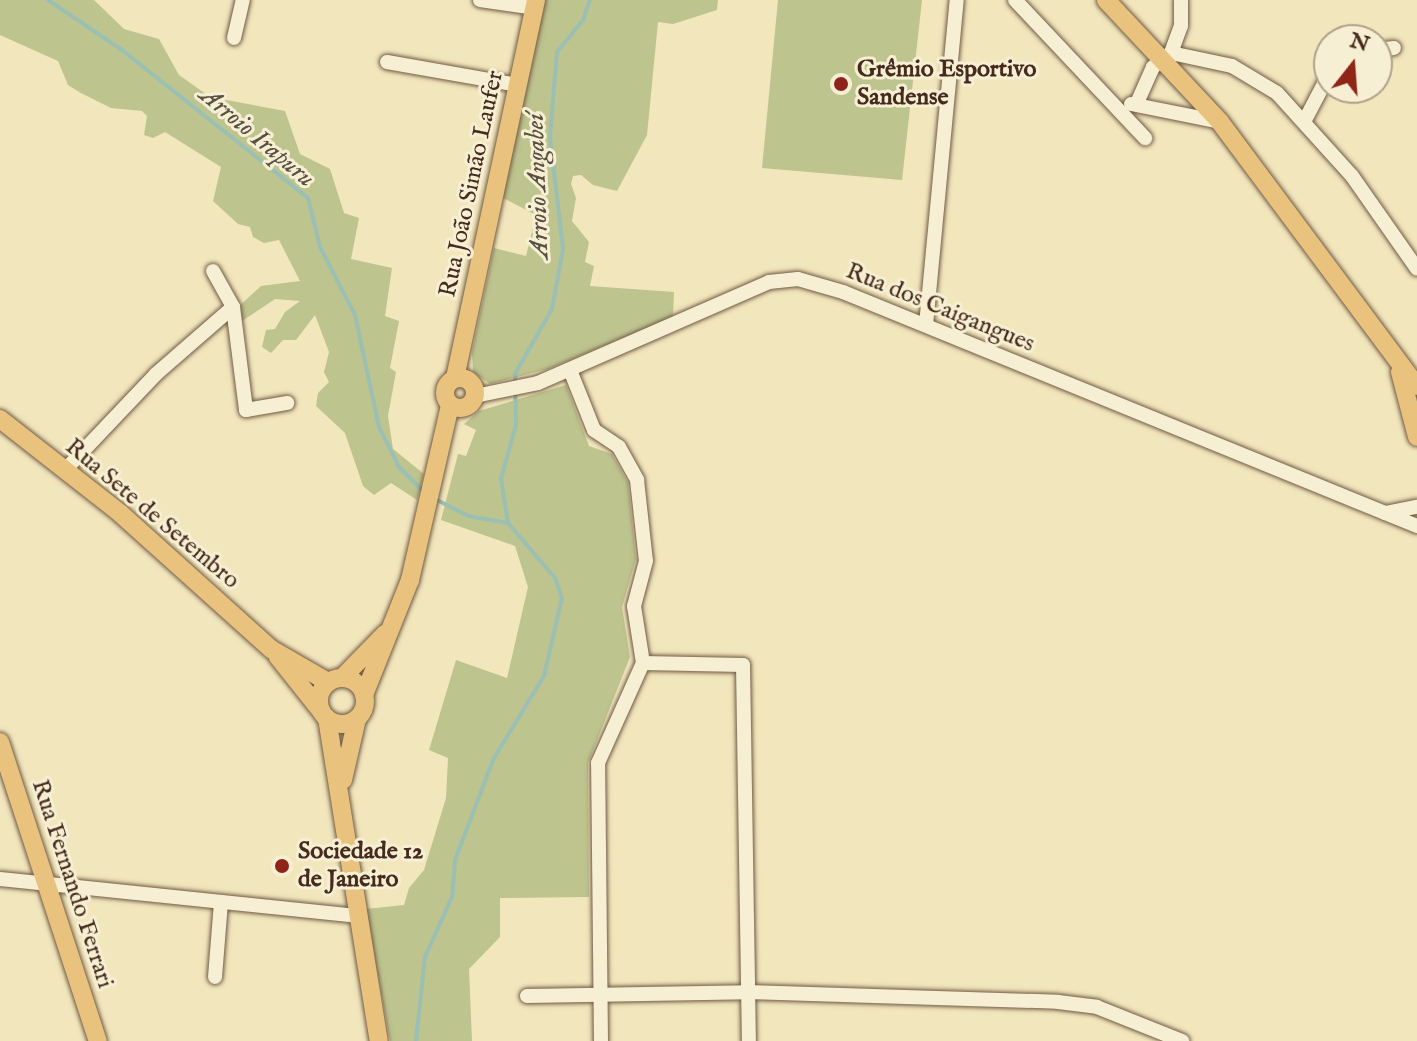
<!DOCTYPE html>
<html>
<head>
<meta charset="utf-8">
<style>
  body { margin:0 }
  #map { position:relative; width:1417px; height:1041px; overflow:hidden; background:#f2e6bc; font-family:"IM FELL English",serif }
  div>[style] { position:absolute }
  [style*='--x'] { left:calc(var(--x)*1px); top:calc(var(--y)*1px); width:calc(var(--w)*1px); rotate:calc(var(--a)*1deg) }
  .green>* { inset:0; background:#bec48e }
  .stream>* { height:4px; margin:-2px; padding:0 2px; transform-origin:2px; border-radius:2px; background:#9bbfb3 }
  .roads { filter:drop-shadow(0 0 2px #705a45) drop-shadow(0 0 2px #705a45) }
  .minor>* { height:14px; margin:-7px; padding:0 7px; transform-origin:7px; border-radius:7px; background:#f7efd3 }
  .major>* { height:18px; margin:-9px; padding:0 9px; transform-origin:9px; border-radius:9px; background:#e9c37e }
  .major>.ring { margin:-9px; padding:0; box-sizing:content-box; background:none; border:18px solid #e9c37e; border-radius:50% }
  .dots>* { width:22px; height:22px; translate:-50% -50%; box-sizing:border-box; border:4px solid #f7efd3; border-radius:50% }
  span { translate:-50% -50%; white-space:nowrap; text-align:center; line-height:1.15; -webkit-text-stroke:6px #f7efd3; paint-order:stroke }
  .poi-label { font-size:24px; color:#452b1d; font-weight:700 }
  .left { translate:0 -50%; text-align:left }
  .street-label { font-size:24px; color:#452b1d }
  .water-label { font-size:26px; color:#5a5042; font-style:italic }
  .north { position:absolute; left:1313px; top:24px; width:80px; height:80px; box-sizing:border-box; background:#f7efd3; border:2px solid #b0a18a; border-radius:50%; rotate:17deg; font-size:22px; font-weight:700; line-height:32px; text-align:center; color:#452b1d }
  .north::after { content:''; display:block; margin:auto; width:28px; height:36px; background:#8f2418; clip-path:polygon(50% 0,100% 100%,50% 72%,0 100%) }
</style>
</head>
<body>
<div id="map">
  <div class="green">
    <i style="clip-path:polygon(0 0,94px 0,124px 29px,159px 39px,179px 75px,210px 97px,285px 111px,300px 154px,330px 169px,344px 213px,359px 218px,351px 259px,392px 268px,385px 316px,399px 321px,390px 368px,396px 372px,388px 416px,393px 449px,424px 474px,417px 500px,391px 483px,374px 495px,363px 486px,345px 433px,316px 406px,318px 393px,329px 382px,324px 372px,329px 352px,315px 315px,296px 340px,283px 340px,271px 353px,262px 347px,266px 330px,275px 329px,285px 312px,300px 301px,275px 299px,239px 323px,236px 309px,261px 286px,300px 281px,279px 240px,264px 243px,253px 237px,250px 227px,238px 224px,213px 201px,221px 167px,165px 132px,153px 138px,144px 135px,147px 116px,142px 111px,111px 108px,81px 93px,68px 85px,58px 61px,0 35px)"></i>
    <i style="clip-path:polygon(544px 0,718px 0,717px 10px,673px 24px,658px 22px,647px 135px,617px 191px,593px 185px,581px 175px,573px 176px,571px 184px,576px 198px,572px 221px,589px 242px,585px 262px,594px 266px,590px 286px,674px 292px,673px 317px,548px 369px,490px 384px,473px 372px,472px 352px,494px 248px,526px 256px,536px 215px,503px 198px)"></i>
    <i style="clip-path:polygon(778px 0,922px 0,902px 180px,762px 168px)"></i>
    <i style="clip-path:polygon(566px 385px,589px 446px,612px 454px,628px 483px,636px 559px,622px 607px,630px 657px,588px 763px,589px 897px,500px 898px,500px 937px,469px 969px,472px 1041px,390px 1041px,366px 909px,404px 905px,409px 888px,424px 870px,446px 798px,448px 758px,429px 750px,456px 660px,507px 678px,528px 587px,515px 546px,441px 520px,458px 454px,466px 456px,476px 430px,464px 424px,479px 411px)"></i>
  </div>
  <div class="stream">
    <i style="--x:48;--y:0;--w:89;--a:34"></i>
    <i style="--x:122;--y:50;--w:238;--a:38.5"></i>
    <i style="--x:308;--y:198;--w:50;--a:76.2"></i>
    <i style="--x:320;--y:247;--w:76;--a:62.8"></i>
    <i style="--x:355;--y:315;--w:115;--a:77.9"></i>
    <i style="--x:379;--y:427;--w:45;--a:63.4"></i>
    <i style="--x:399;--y:467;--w:35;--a:45"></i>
    <i style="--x:435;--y:499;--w:37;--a:27"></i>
    <i style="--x:468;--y:516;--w:41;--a:9.9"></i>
    <i style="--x:416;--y:1041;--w:84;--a:-83.9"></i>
    <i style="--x:425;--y:957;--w:66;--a:-65.8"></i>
    <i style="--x:452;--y:897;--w:37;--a:-85"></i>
    <i style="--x:455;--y:860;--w:109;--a:-69.1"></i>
    <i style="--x:494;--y:758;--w:96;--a:-58.6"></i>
    <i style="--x:544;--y:676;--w:80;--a:-77"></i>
    <i style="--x:562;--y:598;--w:21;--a:-109"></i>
    <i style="--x:555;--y:578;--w:72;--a:-130.5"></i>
    <i style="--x:508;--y:523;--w:45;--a:-99"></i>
    <i style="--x:501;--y:479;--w:56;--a:-74.5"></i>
    <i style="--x:516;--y:425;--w:51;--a:-91.1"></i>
    <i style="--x:515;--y:374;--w:75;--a:-60.4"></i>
    <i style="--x:552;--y:309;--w:61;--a:-79.6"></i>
    <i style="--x:563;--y:249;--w:113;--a:-96.6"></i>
    <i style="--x:550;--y:137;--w:85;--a:-85.3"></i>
    <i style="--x:557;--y:52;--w:41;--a:-50.9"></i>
    <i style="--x:583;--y:20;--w:21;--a:-71"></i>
  </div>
  <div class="roads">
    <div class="minor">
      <i style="--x:480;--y:0;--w:56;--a:8.3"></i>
      <i style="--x:1015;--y:0;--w:190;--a:46.7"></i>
      <i style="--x:234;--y:38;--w:39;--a:-77"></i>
      <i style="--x:1377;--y:50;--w:17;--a:-7"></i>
      <i style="--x:1171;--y:53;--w:62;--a:12"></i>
      <i style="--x:1232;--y:66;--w:52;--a:31"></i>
      <i style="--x:1277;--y:93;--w:112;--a:47.9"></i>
      <i style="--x:1352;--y:176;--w:113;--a:55"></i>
      <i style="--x:387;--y:62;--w:132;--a:10"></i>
      <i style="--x:1137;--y:103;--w:39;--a:-66"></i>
      <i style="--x:1153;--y:67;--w:23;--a:-38"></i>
      <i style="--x:1171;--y:53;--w:29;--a:-70"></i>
      <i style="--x:1181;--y:26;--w:26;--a:-90"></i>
      <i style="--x:1131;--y:104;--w:91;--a:11.4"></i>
      <i style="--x:1305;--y:120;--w:52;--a:-62.4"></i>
      <i style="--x:213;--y:271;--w:41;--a:60.9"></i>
      <i style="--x:926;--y:325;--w:326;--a:-84.6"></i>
      <i style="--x:570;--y:370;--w:65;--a:68.2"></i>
      <i style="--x:594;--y:430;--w:30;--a:34"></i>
      <i style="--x:619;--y:447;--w:38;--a:61"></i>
      <i style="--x:637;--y:480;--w:81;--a:83.7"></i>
      <i style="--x:646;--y:561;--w:47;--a:104.9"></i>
      <i style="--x:634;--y:606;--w:58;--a:81"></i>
      <i style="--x:475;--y:396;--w:64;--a:-11.7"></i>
      <i style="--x:538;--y:383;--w:252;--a:-23.6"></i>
      <i style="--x:769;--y:282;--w:29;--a:-6"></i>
      <i style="--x:798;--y:279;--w:47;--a:16.1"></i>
      <i style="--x:843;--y:292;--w:620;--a:22.18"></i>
      <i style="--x:65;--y:470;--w:132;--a:-46.5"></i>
      <i style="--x:156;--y:374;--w:102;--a:-41"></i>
      <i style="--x:233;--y:307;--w:104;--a:82.8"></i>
      <i style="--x:246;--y:410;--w:42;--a:-9.7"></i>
      <i style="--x:1385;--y:513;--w:33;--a:-11"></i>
      <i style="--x:0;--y:879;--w:359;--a:5.9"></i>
      <i style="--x:215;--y:977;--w:75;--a:-85.4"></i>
      <i style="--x:527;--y:996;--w:221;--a:-1"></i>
      <i style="--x:748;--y:992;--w:310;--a:1.8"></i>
      <i style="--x:1058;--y:1002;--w:39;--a:7"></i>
      <i style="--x:1097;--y:1007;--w:92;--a:21.8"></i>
      <i style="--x:601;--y:1041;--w:278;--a:-90.6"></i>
      <i style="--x:598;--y:763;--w:110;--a:-65.8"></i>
      <i style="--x:643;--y:663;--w:100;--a:1.1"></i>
      <i style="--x:743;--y:665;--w:376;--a:89.1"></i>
    </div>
    <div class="major">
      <i style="--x:1106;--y:0;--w:167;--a:46.9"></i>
      <i style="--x:1220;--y:122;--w:329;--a:53.3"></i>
      <i style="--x:1400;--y:372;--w:67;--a:75.3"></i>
      <i class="ring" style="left:445px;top:378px;width:12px;height:12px"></i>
      <i style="--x:455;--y:378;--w:387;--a:-77.9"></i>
      <i style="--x:0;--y:419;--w:154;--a:38.1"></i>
      <i style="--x:121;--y:514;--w:202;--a:42"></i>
      <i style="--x:271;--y:649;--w:66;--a:30.1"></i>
      <i style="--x:278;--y:657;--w:69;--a:51.5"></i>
      <i style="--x:342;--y:678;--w:62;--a:-45.7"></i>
      <i class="ring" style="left:319px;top:678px;width:28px;height:28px"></i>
      <i style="--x:364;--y:695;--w:124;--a:-68.2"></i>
      <i style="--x:410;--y:580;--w:179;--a:-77.1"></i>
      <i style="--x:327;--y:718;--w:327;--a:80.9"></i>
      <i style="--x:0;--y:742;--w:315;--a:71.9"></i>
      <i style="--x:343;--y:780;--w:63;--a:-77.1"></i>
    </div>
  </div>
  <div class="dots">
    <i style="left:841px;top:84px;background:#8f2418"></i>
    <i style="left:282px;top:866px;background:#8f2418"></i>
  </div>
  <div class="poi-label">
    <span class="left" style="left:857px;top:84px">Grêmio Esportivo<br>Sandense</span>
    <span class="left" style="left:298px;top:866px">Sociedade 12<br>de Janeiro</span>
  </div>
  <div class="street-label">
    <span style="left:472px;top:184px;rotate:-78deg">Rua João Simão Laufer</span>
    <span style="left:940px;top:308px;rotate:22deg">Rua dos Caigangues</span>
    <span style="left:152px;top:514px;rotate:40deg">Rua Sete de Setembro</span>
    <span style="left:72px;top:884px;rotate:72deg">Rua Fernando Ferrari</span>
  </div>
  <div class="water-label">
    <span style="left:257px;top:137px;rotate:40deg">Arroio Irapuru</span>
    <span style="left:538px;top:186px;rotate:-92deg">Arroio Angabeí</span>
  </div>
  <div class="north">N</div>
</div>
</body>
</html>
